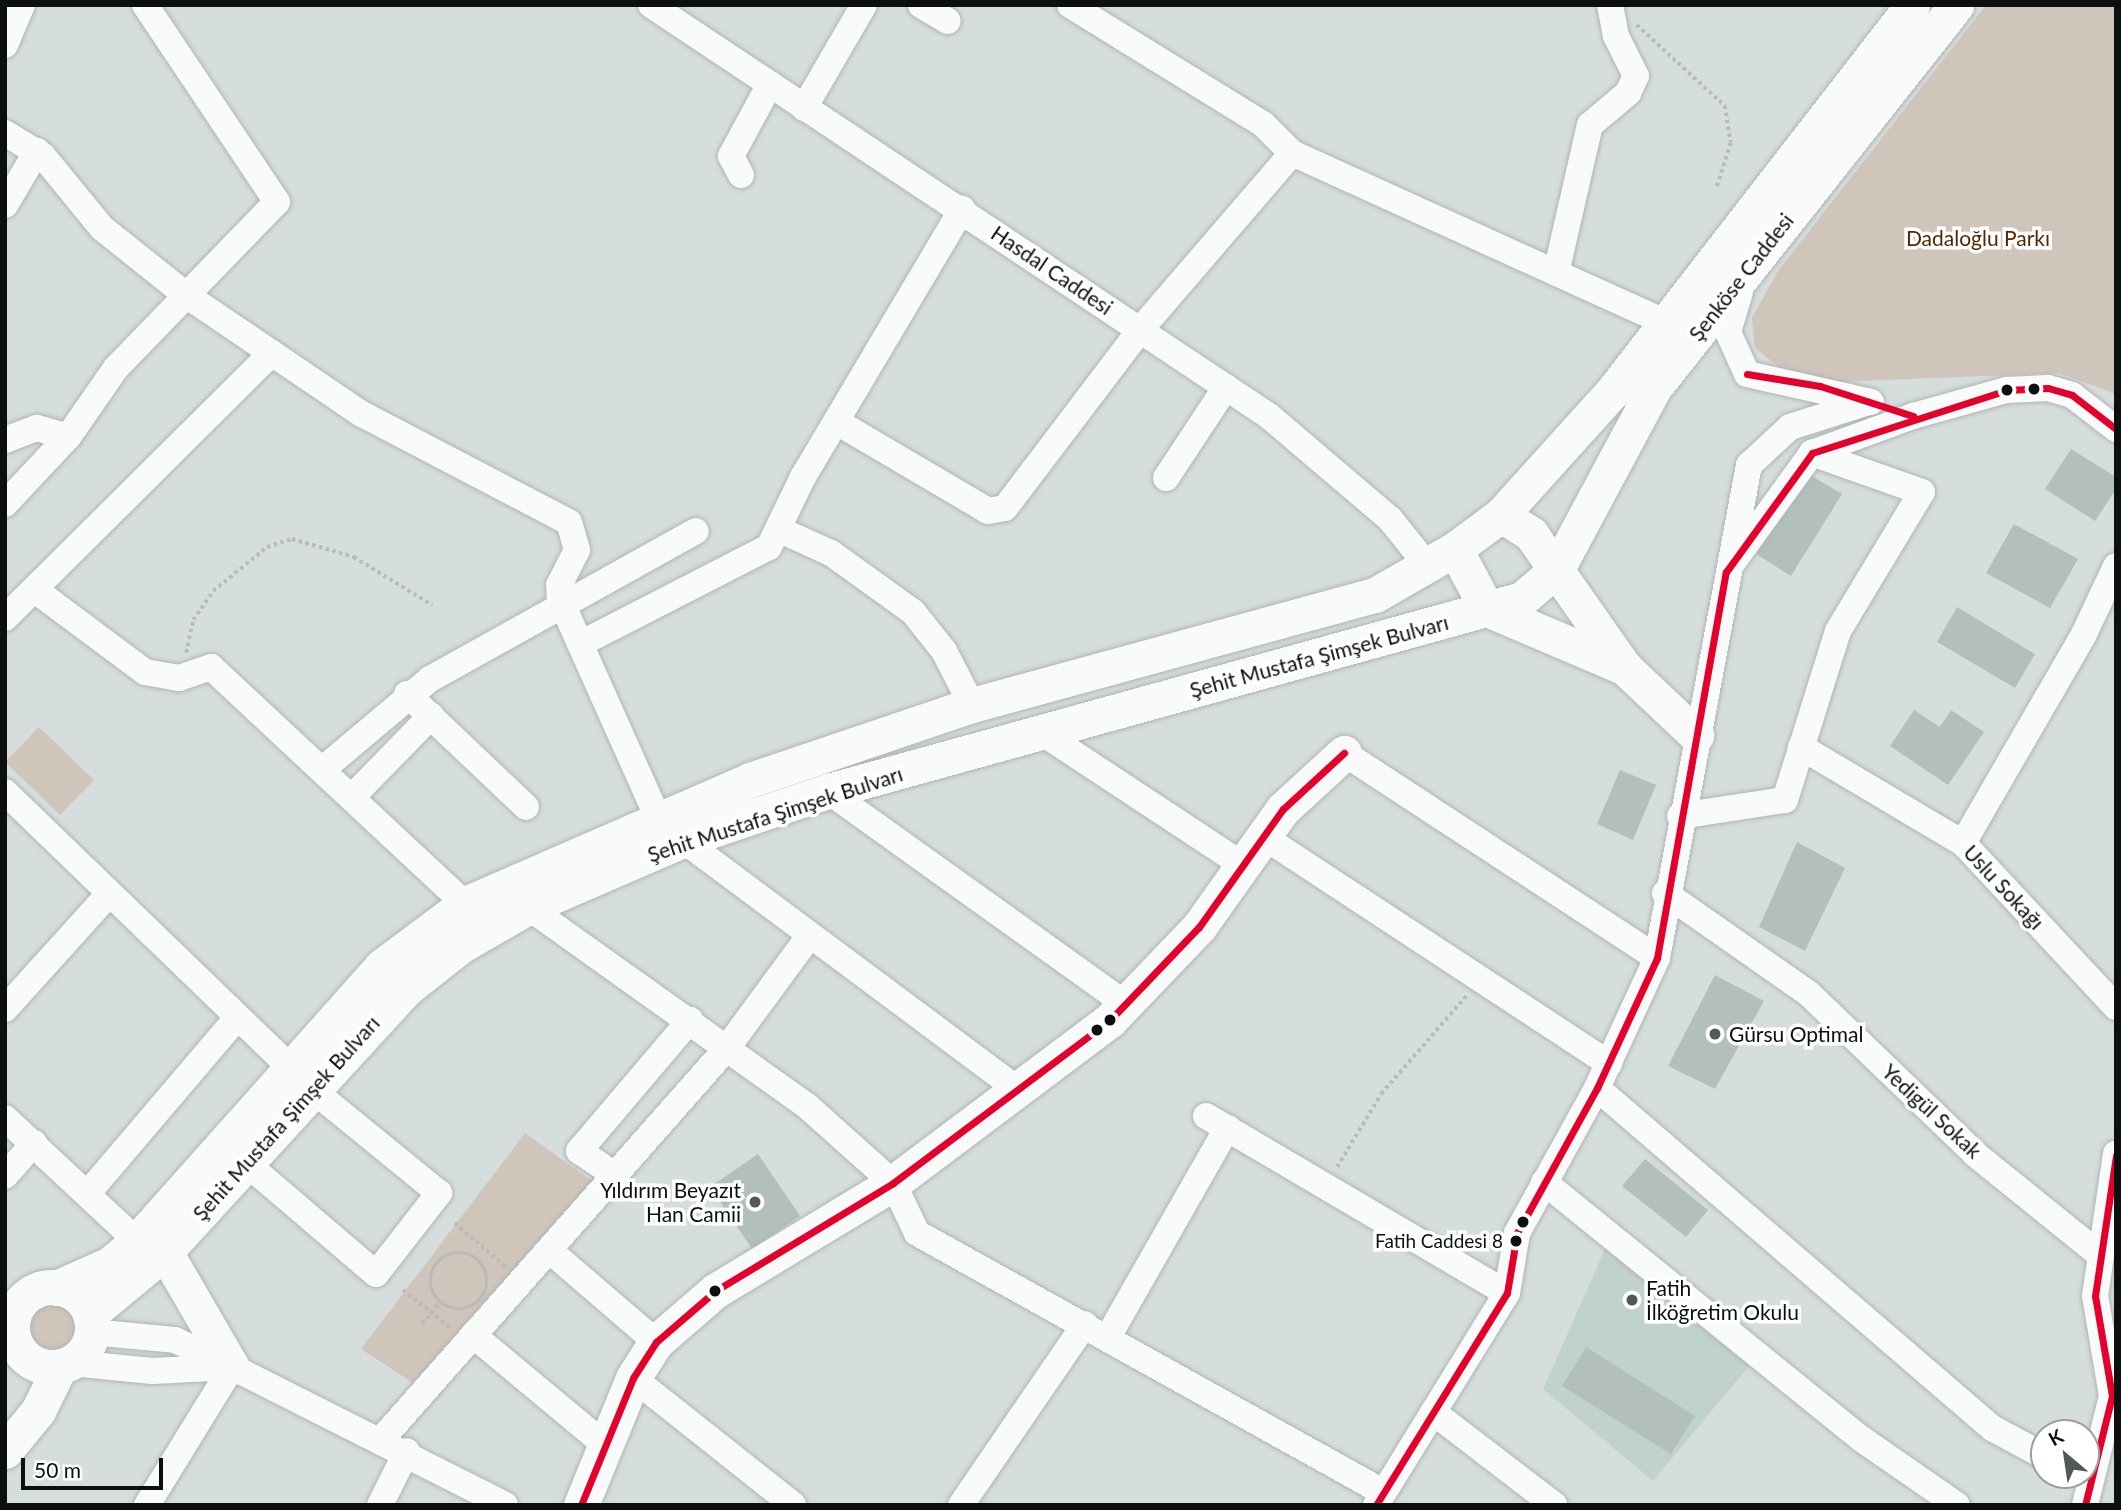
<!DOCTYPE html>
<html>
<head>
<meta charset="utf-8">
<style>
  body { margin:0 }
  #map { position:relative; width:2121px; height:1510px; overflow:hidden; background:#d6dedd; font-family:Lato,sans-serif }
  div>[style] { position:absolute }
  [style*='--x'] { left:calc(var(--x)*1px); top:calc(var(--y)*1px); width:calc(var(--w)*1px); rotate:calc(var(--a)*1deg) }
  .built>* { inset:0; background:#c1d1ce }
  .green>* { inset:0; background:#d0c5bb }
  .round { border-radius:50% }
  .building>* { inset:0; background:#b2bfbd }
  .path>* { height:3.5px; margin-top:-1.75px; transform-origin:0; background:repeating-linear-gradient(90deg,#b8bbba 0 3.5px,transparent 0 7px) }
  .path>.ring { margin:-1.75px; padding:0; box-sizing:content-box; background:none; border:3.5px solid #b8bbba; border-radius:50% }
  .roads { filter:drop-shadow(0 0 2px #afb5b4) drop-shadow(0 0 2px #afb5b4) }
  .minor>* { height:26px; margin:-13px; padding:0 13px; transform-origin:13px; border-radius:13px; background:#f9fafa }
  .major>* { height:35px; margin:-17.5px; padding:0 17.5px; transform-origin:17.5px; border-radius:17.5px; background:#f9fafa }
  .major>.ring { margin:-17.5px; padding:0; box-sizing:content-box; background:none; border:35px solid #f9fafa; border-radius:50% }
  .bus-1>* { height:7px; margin:-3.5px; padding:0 3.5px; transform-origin:3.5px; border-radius:3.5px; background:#e4002b }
  .dots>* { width:19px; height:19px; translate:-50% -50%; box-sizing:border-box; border:4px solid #fff; border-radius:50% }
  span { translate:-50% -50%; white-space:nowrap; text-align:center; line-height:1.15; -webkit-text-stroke:7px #fff; paint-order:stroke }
  .bus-label { font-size:19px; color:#0b100f }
  .right { translate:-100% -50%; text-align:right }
  .park-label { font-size:21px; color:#562801 }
  .street-label { font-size:21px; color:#0b100f }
  .poi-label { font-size:21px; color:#0b100f }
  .left { translate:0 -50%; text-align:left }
  .frame { position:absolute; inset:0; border:7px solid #0b100f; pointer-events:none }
  .north { position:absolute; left:2030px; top:1419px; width:70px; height:70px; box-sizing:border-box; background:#fff; border:2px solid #9d9f9f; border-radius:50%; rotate:331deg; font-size:19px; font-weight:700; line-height:28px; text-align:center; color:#0b100f }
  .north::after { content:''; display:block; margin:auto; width:24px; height:32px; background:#525857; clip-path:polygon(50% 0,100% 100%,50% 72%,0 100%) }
  .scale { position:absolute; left:21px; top:1458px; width:142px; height:32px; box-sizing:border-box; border:4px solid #0b100f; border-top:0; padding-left:9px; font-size:21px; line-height:24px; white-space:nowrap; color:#0b100f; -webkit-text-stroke:5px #fff; paint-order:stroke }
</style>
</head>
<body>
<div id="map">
  <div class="built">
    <i style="clip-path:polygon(1609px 1240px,1754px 1360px,1653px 1481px,1543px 1389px)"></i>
  </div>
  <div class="green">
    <i style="clip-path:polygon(1986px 5px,2116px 5px,2116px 394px,2059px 373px,1835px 382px,1780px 368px,1755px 348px,1752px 318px,1778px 271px)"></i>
    <i style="clip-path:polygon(39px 727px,94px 780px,60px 815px,5px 762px)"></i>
    <i style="clip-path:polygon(525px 1133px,592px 1181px,413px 1383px,361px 1349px)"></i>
    <i class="round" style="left:28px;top:1303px;width:48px;height:48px"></i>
  </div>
  <div class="building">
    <i style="clip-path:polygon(2071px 449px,2116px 477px,2116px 489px,2095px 521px,2045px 489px)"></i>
    <i style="clip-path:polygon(1807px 473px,1842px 494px,1791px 576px,1756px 554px)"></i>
    <i style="clip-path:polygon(2014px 524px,2078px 559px,2050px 608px,1986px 573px)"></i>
    <i style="clip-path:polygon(1957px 607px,2035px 654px,2015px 688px,1937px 642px)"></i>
    <i style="clip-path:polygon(1914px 710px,1940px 727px,1951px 710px,1984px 732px,1948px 785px,1890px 746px)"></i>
    <i style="clip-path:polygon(1620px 770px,1656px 785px,1633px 840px,1597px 824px)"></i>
    <i style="clip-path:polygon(1797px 842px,1845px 868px,1805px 951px,1759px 927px)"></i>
    <i style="clip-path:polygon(1715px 975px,1764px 1001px,1715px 1089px,1668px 1066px)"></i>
    <i style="clip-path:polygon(758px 1154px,800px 1216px,752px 1249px,710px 1187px)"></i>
    <i style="clip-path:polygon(1645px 1159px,1708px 1210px,1686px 1237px,1622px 1186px)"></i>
    <i style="clip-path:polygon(1586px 1347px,1695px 1416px,1671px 1454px,1562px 1386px)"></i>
  </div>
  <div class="path">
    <i style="--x:1637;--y:25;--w:120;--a:42.6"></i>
    <i style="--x:1725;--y:106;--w:37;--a:81"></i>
    <i style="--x:1731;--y:143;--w:49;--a:107.7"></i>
    <i style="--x:186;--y:653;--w:34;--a:-78"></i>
    <i style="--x:193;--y:620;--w:35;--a:-55"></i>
    <i style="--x:213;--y:591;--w:70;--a:-39.2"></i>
    <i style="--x:267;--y:547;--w:26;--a:-18"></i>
    <i style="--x:292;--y:539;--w:65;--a:16.2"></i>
    <i style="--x:354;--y:557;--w:92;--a:31.6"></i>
    <i style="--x:1337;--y:1167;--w:85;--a:-58.9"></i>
    <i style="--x:1381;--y:1094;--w:131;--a:-49"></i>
    <i style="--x:455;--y:1223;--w:67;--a:40.8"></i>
    <i class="ring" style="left:431px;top:1253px;width:52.5px;height:52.5px"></i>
    <i style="--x:403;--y:1290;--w:61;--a:38.4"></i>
    <i style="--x:422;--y:1324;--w:28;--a:-51"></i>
  </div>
  <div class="roads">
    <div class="minor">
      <i style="--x:651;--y:5;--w:742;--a:33.63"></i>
      <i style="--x:1269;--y:416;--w:159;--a:40.4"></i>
      <i style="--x:1390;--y:519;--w:59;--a:51.2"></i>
      <i style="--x:921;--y:5;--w:31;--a:31"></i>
      <i style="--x:1070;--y:5;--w:227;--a:31.7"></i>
      <i style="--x:1263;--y:124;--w:41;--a:45"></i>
      <i style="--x:5;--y:45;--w:43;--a:-67"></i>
      <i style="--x:804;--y:108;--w:119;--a:-59.8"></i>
      <i style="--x:5;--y:133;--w:44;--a:31.2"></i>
      <i style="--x:43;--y:156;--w:93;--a:50.7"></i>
      <i style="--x:102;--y:228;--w:107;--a:38.6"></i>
      <i style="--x:186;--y:295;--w:212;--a:34.1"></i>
      <i style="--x:362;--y:414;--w:233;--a:27.6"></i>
      <i style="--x:569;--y:522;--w:29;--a:74"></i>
      <i style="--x:577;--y:550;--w:39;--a:117"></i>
      <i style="--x:559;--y:585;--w:14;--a:86"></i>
      <i style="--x:560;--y:599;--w:240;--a:65.9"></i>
      <i style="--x:741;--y:175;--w:21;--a:-118"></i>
      <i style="--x:731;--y:156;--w:82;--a:-61.6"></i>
      <i style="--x:5;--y:205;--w:63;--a:-59.3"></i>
      <i style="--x:1556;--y:273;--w:152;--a:-77.1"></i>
      <i style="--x:1590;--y:125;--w:50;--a:-40.1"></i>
      <i style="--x:1628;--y:93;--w:19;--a:-65"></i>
      <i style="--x:1636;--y:76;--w:45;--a:-116.6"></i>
      <i style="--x:1616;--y:36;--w:32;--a:-101"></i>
      <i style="--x:1740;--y:292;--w:42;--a:106.7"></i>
      <i style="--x:1728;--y:332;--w:46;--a:65.7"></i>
      <i style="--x:1747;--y:374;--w:127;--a:12.7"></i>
      <i style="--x:837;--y:422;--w:175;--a:30.5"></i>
      <i style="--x:988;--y:511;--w:17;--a:-10"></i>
      <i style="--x:1005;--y:508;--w:223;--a:-52.8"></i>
      <i style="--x:1140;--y:330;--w:233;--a:-49.3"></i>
      <i style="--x:1292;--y:153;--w:411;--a:24.4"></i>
      <i style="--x:5;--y:440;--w:34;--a:-21"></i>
      <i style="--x:37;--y:428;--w:32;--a:16"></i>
      <i style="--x:1166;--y:478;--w:109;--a:-56.6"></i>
      <i style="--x:5;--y:504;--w:92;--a:-46.8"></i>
      <i style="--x:68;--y:437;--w:84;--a:-55.2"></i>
      <i style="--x:116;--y:368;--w:231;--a:-45.9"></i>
      <i style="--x:277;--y:202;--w:237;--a:-123.8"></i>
      <i style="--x:780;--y:530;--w:56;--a:24.3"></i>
      <i style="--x:831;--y:553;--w:101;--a:35.7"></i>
      <i style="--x:913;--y:612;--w:50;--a:51.5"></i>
      <i style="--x:944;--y:651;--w:61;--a:62.6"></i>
      <i style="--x:1733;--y:562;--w:135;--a:-54.1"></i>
      <i style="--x:1812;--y:453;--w:108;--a:-20.1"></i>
      <i style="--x:1913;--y:416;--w:98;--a:-15.5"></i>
      <i style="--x:2007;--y:390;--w:41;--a:-2.8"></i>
      <i style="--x:2048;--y:388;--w:25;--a:16"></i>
      <i style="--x:2072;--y:395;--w:56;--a:37.7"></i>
      <i style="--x:35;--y:590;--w:137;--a:36.7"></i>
      <i style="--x:145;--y:672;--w:35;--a:10"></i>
      <i style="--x:179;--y:678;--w:34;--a:-19"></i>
      <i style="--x:211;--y:667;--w:347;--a:43"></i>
      <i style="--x:5;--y:618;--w:376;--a:-44.8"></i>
      <i style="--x:580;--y:644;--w:212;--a:-27.2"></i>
      <i style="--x:769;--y:547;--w:78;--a:-64.1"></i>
      <i style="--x:803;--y:477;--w:312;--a:-59.3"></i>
      <i style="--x:407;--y:694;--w:164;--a:43.5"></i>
      <i style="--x:1041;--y:732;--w:243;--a:33.4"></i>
      <i style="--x:1801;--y:747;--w:188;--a:30.7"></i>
      <i style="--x:1963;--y:843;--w:224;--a:47"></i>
      <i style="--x:1344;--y:753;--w:374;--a:33.2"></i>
      <i style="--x:323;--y:769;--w:140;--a:-40.1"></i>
      <i style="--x:430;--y:679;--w:304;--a:-29.1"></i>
      <i style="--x:828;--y:791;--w:368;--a:35.6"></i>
      <i style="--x:5;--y:792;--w:399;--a:44"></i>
      <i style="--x:353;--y:796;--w:112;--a:-45.7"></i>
      <i style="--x:1680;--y:816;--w:106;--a:-8.7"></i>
      <i style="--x:1785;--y:800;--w:177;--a:-72.6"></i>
      <i style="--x:1838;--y:631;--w:162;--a:-58.9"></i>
      <i style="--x:1922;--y:492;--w:117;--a:-160.5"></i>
      <i style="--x:1264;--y:837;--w:413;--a:33.3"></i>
      <i style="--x:683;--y:840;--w:420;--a:36.7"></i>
      <i style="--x:1963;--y:843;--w:241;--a:-59.9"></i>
      <i style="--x:2084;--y:634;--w:75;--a:-64.8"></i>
      <i style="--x:1665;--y:893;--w:176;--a:35"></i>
      <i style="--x:1809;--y:994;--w:231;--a:43.9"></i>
      <i style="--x:1975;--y:1154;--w:161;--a:38.9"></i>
      <i style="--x:520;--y:894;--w:15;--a:58"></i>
      <i style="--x:528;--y:907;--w:343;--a:35.5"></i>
      <i style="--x:807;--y:1106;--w:115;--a:41.8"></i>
      <i style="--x:893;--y:1183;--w:55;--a:64.4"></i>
      <i style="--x:917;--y:1233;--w:533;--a:29.07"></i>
      <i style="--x:5;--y:1009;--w:154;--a:-47.9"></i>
      <i style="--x:1597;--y:1088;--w:521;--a:40.72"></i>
      <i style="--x:1992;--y:1428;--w:59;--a:28.3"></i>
      <i style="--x:1206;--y:1116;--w:349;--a:30.5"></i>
      <i style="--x:5;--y:1118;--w:180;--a:43"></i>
      <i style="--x:246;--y:1163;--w:171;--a:40.5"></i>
      <i style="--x:376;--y:1274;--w:103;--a:-52.1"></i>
      <i style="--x:439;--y:1193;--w:161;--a:-140.8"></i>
      <i style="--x:615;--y:1175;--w:43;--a:-146.3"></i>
      <i style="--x:579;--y:1151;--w:172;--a:-49.7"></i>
      <i style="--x:5;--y:1176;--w:44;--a:-48.7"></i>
      <i style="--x:1544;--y:1182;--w:410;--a:39"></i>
      <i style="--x:1863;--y:1440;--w:114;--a:34.7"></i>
      <i style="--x:88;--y:1193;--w:230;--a:-49.6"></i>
      <i style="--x:549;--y:1250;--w:141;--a:40.7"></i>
      <i style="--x:91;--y:1332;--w:84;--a:5.4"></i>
      <i style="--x:175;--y:1340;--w:61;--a:25.3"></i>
      <i style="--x:473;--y:1335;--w:172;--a:39.8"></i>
      <i style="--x:1108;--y:1337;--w:241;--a:-60.3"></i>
      <i style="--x:71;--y:1363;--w:82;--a:5.6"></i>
      <i style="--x:153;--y:1371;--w:79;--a:-2.9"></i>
      <i style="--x:633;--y:1378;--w:204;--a:38.4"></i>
      <i style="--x:1433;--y:1412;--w:153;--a:37.5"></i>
      <i style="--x:381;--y:1440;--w:523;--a:-48.57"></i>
      <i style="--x:727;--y:1048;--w:140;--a:-53.7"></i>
      <i style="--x:147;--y:1505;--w:162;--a:-58.4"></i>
      <i style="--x:232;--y:1367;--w:306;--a:26.8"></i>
      <i style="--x:380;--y:1505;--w:60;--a:-63.4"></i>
      <i style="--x:961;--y:1505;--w:219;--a:-55.6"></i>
      <i style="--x:1376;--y:1505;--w:249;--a:-58.3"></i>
      <i style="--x:1507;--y:1293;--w:61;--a:-80.5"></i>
      <i style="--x:1517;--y:1233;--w:166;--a:-61.1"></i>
      <i style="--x:1597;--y:1088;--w:143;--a:-65.2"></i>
      <i style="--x:1657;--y:958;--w:502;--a:-79.43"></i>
      <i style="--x:1749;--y:465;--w:56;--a:-42.8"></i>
      <i style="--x:1790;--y:427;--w:83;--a:-17.6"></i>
      <i style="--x:2085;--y:1505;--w:112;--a:-76.1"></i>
      <i style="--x:2112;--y:1396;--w:101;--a:-99.6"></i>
      <i style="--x:2095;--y:1296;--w:144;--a:-81.6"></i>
    </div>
    <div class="major">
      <i style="--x:1501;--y:515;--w:36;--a:32"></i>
      <i style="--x:1531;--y:534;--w:164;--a:55"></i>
      <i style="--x:1625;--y:668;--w:98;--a:43.3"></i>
      <i style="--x:1455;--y:549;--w:68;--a:61.9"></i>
      <i style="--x:1487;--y:609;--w:150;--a:23.1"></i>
      <i style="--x:165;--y:1252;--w:133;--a:59.8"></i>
      <i class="ring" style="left:12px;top:1287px;width:45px;height:45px"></i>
      <i style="--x:56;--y:1288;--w:59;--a:-24"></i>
      <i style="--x:110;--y:1264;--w:35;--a:-40"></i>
      <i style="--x:137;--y:1241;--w:368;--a:-48.3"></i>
      <i style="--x:382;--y:966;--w:104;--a:-36.8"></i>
      <i style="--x:465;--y:904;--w:311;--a:-23.5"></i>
      <i style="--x:750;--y:780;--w:234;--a:-18.7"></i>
      <i style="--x:972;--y:705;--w:418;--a:-15.3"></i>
      <i style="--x:1375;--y:595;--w:92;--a:-29.9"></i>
      <i style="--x:1455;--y:549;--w:57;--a:-36.5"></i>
      <i style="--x:1501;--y:515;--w:167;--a:-47.9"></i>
      <i style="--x:1613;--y:391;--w:488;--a:-52.2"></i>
      <i style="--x:90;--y:1314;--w:97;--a:-39.6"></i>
      <i style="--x:165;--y:1252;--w:357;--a:-47.5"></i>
      <i style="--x:406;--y:989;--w:71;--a:-38.2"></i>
      <i style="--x:462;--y:945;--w:76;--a:-29.9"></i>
      <i style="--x:528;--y:907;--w:169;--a:-23.4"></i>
      <i style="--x:683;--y:840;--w:153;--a:-18.7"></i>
      <i style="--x:828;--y:791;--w:720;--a:-15.46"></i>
      <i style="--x:1522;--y:599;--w:46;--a:-40.6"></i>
      <i style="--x:1557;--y:569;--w:205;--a:-61.8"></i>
      <i style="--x:1654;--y:388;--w:488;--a:-51.7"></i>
      <i style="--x:5;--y:1451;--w:52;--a:-50.5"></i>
      <i style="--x:38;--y:1411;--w:50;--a:-63.9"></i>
      <i style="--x:581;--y:1505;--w:137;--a:-67.7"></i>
      <i style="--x:633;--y:1378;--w:43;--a:-57.4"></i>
      <i style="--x:656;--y:1342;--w:78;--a:-40.8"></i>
      <i style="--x:715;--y:1291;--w:208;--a:-31.2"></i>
      <i style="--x:893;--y:1183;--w:271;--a:-36.9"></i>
      <i style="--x:1110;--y:1020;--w:129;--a:-46.3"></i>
      <i style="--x:1199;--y:927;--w:145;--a:-54.6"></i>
      <i style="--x:1283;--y:809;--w:83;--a:-42.6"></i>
    </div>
  </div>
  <div class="bus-1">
    <i style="--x:1747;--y:374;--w:74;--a:9.3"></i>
    <i style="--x:1820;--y:386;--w:98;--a:17.9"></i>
    <i style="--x:581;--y:1505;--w:137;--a:-67.7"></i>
    <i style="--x:633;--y:1378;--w:43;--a:-57.4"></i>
    <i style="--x:656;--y:1342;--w:78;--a:-40.8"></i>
    <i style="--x:715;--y:1291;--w:208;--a:-31.2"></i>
    <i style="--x:893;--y:1183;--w:271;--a:-36.9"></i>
    <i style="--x:1110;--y:1020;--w:129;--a:-46.3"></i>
    <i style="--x:1199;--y:927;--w:145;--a:-54.6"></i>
    <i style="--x:1283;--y:809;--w:83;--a:-42.6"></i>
    <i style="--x:1376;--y:1505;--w:249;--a:-58.3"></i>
    <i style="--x:1507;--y:1293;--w:61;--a:-80.5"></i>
    <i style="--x:1517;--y:1233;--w:166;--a:-61.1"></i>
    <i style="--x:1597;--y:1088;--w:143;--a:-65.2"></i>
    <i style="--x:1657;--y:958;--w:392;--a:-79.9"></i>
    <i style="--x:1726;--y:572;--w:147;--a:-54.1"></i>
    <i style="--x:1812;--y:453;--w:205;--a:-17.9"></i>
    <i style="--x:2007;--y:390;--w:41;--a:-2.8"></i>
    <i style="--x:2048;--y:388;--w:25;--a:16"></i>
    <i style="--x:2072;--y:395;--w:56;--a:37.7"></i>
    <i style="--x:2085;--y:1505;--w:112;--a:-76.1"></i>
    <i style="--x:2112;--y:1396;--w:101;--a:-99.6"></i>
    <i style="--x:2095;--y:1296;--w:142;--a:-81.5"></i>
  </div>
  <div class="dots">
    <i style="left:2034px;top:389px;background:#0b100f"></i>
    <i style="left:2007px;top:390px;background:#0b100f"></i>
    <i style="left:1110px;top:1020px;background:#0b100f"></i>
    <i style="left:1097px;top:1030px;background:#0b100f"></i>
    <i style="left:1715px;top:1034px;background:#525857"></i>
    <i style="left:755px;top:1202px;background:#525857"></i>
    <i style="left:1523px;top:1222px;background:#0b100f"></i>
    <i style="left:1516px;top:1241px;background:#0b100f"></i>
    <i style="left:715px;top:1291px;background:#0b100f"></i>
    <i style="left:1632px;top:1300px;background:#525857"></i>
  </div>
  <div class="bus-label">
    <span class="right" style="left:1503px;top:1241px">Fatih Caddesi 8</span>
  </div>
  <div class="park-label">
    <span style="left:1978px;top:238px">Dadaloğlu Parkı</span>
  </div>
  <div class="street-label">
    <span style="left:1052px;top:270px;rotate:34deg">Hasdal Caddesi</span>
    <span style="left:1741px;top:277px;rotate:-52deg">Şenköse Caddesi</span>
    <span style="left:1319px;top:656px;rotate:-15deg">Şehit Mustafa Şimşek Bulvarı</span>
    <span style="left:775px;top:814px;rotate:-18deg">Şehit Mustafa Şimşek Bulvarı</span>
    <span style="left:2004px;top:887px;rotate:47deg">Uslu Sokağı</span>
    <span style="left:1932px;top:1111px;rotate:43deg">Yedigül Sokak</span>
    <span style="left:286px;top:1118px;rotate:-48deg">Şehit Mustafa Şimşek Bulvarı</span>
  </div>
  <div class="poi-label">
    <span class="left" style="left:1729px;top:1034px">Gürsu Optimal</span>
    <span class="right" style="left:741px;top:1202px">Yıldırım Beyazıt<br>Han Camii</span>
    <span class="left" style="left:1646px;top:1300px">Fatih<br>İlköğretim Okulu</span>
  </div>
  <div class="frame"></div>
  <div class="north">K</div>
  <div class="scale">50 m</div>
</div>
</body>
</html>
